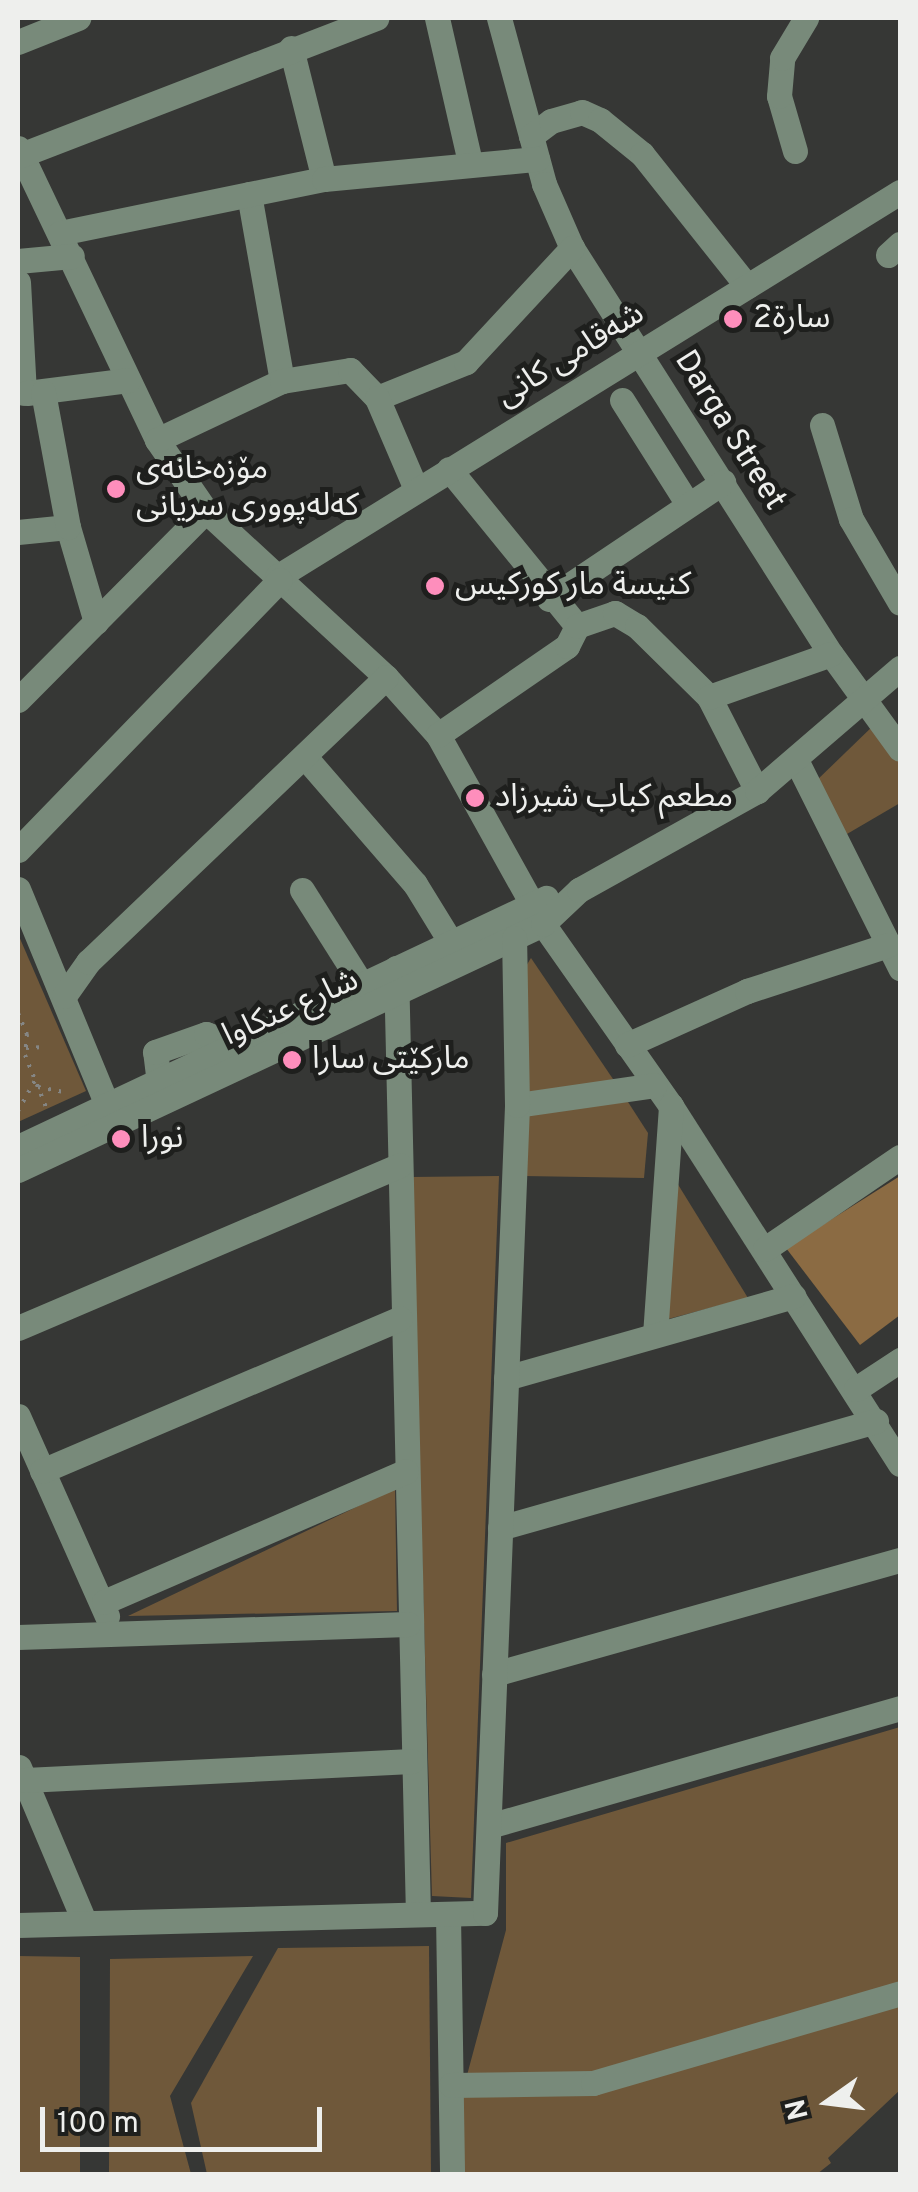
<!DOCTYPE html>
<html>
<head>
<meta charset="utf-8">
<style>
  body { margin:0 }
  #map { position:relative; width:918px; height:2192px; overflow:hidden; background:#363735; font-family:Overpass,"Noto Sans Arabic",sans-serif }
  div>[style] { position:absolute }
  [style*='--x'] { left:calc(var(--x)*1px); top:calc(var(--y)*1px); width:calc(var(--w)*1px); rotate:calc(var(--a)*1deg) }
  .green>* { inset:0; background:#6f583a }
  .forest>* { inset:0; background:#8b6b43 }
  .path>* { height:4px; margin-top:-2px; transform-origin:0; background:repeating-linear-gradient(90deg,#858684 0 2.5px,transparent 0 10.5px) }
  .minor>* { height:25px; margin:-12.5px; padding:0 12.5px; transform-origin:12.5px; border-radius:12.5px; background:#788a7a }
  .dots>* { width:28px; height:28px; translate:-50% -50%; box-sizing:border-box; border:5px solid #1e1f1d; border-radius:50% }
  span { translate:-50% -50%; white-space:nowrap; text-align:center; line-height:1.15; -webkit-text-stroke:10px #1e1f1d; paint-order:stroke }
  .poi-label { font-size:32px; color:#eeefed }
  .left { translate:0 -50%; text-align:left }
  .street-label { font-size:32px; color:#eeefed }
  .frame { position:absolute; inset:0; border:20px solid #eeefed; pointer-events:none }
  .north { position:absolute; left:778px; top:2052px; width:100px; height:100px; -webkit-text-stroke:8px #1e1f1d; paint-order:stroke; rotate:256deg; font-size:28px; font-weight:700; line-height:40px; text-align:center; color:#eeefed }
  .north::after { content:''; display:block; margin:auto; width:35px; height:45px; background:#eeefed; clip-path:polygon(50% 0,100% 100%,50% 72%,0 100%) }
  .scale { position:absolute; left:40px; top:2107px; width:282px; height:45px; box-sizing:border-box; border:5px solid #eeefed; border-top:0; padding-left:12px; font-size:30px; line-height:35px; white-space:nowrap; color:#eeefed; -webkit-text-stroke:8px #1e1f1d; paint-order:stroke }
</style>
</head>
<body>
<div id="map">
  <div class="green">
    <i style="clip-path:polygon(876px 723px,900px 758px,900px 803px,847px 834px,814px 783px)"></i>
    <i style="clip-path:polygon(18px 934px,86px 1091px,18px 1122px)"></i>
    <i style="clip-path:polygon(531px 958px,615px 1082px,527px 1094px,523px 971px)"></i>
    <i style="clip-path:polygon(628px 1102px,648px 1133px,644px 1178px,524px 1176px,525px 1104px)"></i>
    <i style="clip-path:polygon(499px 1176px,471px 1898px,432px 1896px,411px 1177px)"></i>
    <i style="clip-path:polygon(674px 1178px,748px 1298px,668px 1319px)"></i>
    <i style="clip-path:polygon(395px 1488px,397px 1611px,128px 1616px,346px 1512px)"></i>
    <i style="clip-path:polygon(900px 1727px,900px 2090px,828px 2158px,831px 2163px,817px 2174px,461px 2174px,459px 2105px,506px 1930px,506px 1843px)"></i>
    <i style="clip-path:polygon(429px 1946px,431px 2174px,207px 2174px,191px 2103px,278px 1948px)"></i>
    <i style="clip-path:polygon(18px 1956px,80px 1957px,80px 2174px,18px 2174px)"></i>
    <i style="clip-path:polygon(253px 1956px,170px 2096px,191px 2174px,109px 2174px,110px 1959px)"></i>
  </div>
  <div class="forest">
    <i style="clip-path:polygon(900px 1176px,900px 1315px,860px 1345px,786px 1248px)"></i>
  </div>
  <div class="path">
    <i style="--x:18;--y:1013;--w:23;--a:67"></i>
    <i style="--x:27;--y:1034;--w:21;--a:95"></i>
    <i style="--x:25;--y:1055;--w:56;--a:68"></i>
    <i style="--x:26;--y:1048;--w:18;--a:-3"></i>
    <i style="--x:38;--y:1087;--w:25;--a:11"></i>
    <i style="--x:18;--y:1111;--w:35;--a:-61"></i>
  </div>
  <div class="minor">
    <i style="--x:437;--y:18;--w:148;--a:77.1"></i>
    <i style="--x:499;--y:18;--w:172;--a:74.8"></i>
    <i style="--x:544;--y:184;--w:70;--a:66.4"></i>
    <i style="--x:572;--y:248;--w:482;--a:57.5"></i>
    <i style="--x:831;--y:654;--w:117;--a:54"></i>
    <i style="--x:18;--y:42;--w:65;--a:-21.8"></i>
    <i style="--x:291;--y:48;--w:135;--a:75.9"></i>
    <i style="--x:531;--y:136;--w:25;--a:-37"></i>
    <i style="--x:551;--y:121;--w:32;--a:-16"></i>
    <i style="--x:582;--y:112;--w:20;--a:24"></i>
    <i style="--x:600;--y:120;--w:54;--a:39"></i>
    <i style="--x:642;--y:154;--w:169;--a:51.5"></i>
    <i style="--x:18;--y:148;--w:323;--a:64.5"></i>
    <i style="--x:157;--y:440;--w:86;--a:55.4"></i>
    <i style="--x:206;--y:511;--w:245;--a:42.7"></i>
    <i style="--x:386;--y:677;--w:78;--a:48.1"></i>
    <i style="--x:438;--y:735;--w:216;--a:60.9"></i>
    <i style="--x:543;--y:924;--w:223;--a:54.9"></i>
    <i style="--x:671;--y:1106;--w:425;--a:57.4"></i>
    <i style="--x:795;--y:151;--w:57;--a:-106.2"></i>
    <i style="--x:779;--y:96;--w:38;--a:-85"></i>
    <i style="--x:782;--y:58;--w:47;--a:-59"></i>
    <i style="--x:21;--y:155;--w:381;--a:-21.1"></i>
    <i style="--x:249;--y:194;--w:190;--a:80"></i>
    <i style="--x:60;--y:233;--w:269;--a:-11.6"></i>
    <i style="--x:324;--y:179;--w:214;--a:-5.4"></i>
    <i style="--x:888;--y:255;--w:16;--a:-43"></i>
    <i style="--x:18;--y:261;--w:54;--a:-5.3"></i>
    <i style="--x:18;--y:282;--w:111;--a:86.9"></i>
    <i style="--x:27;--y:393;--w:102;--a:-7.3"></i>
    <i style="--x:377;--y:398;--w:96;--a:-22"></i>
    <i style="--x:466;--y:362;--w:156;--a:-47.1"></i>
    <i style="--x:622;--y:400;--w:122;--a:57.7"></i>
    <i style="--x:822;--y:425;--w:98;--a:72.9"></i>
    <i style="--x:851;--y:519;--w:97;--a:59.7"></i>
    <i style="--x:157;--y:440;--w:138;--a:-25.3"></i>
    <i style="--x:282;--y:381;--w:69;--a:-9.2"></i>
    <i style="--x:350;--y:370;--w:39;--a:46"></i>
    <i style="--x:377;--y:398;--w:99;--a:66.8"></i>
    <i style="--x:449;--y:469;--w:203;--a:50.8"></i>
    <i style="--x:68;--y:527;--w:99;--a:73.6"></i>
    <i style="--x:18;--y:532;--w:50;--a:-5.7"></i>
    <i style="--x:68;--y:527;--w:137;--a:-100.5"></i>
    <i style="--x:277;--y:577;--w:732;--a:-31.72"></i>
    <i style="--x:549;--y:599;--w:210;--a:-33.9"></i>
    <i style="--x:709;--y:697;--w:106;--a:62.9"></i>
    <i style="--x:18;--y:700;--w:267;--a:-45.2"></i>
    <i style="--x:438;--y:735;--w:157;--a:-34.6"></i>
    <i style="--x:567;--y:646;--w:22;--a:-63"></i>
    <i style="--x:577;--y:626;--w:40;--a:-18.9"></i>
    <i style="--x:615;--y:613;--w:26;--a:31"></i>
    <i style="--x:637;--y:626;--w:101;--a:44.6"></i>
    <i style="--x:709;--y:697;--w:129;--a:-19.4"></i>
    <i style="--x:305;--y:757;--w:168;--a:49.1"></i>
    <i style="--x:415;--y:884;--w:82;--a:58.4"></i>
    <i style="--x:796;--y:760;--w:233;--a:63.4"></i>
    <i style="--x:18;--y:850;--w:376;--a:-45.9"></i>
    <i style="--x:18;--y:889;--w:250;--a:67.6"></i>
    <i style="--x:302;--y:890;--w:112;--a:57.7"></i>
    <i style="--x:396;--y:968;--w:946;--a:88.67"></i>
    <i style="--x:64;--y:996;--w:42;--a:-54.8"></i>
    <i style="--x:88;--y:962;--w:412;--a:-43.7"></i>
    <i style="--x:627;--y:1045;--w:132;--a:-24.2"></i>
    <i style="--x:747;--y:991;--w:148;--a:-18.1"></i>
    <i style="--x:159;--y:1083;--w:31;--a:-97"></i>
    <i style="--x:155;--y:1052;--w:54;--a:-19.4"></i>
    <i style="--x:206;--y:1034;--w:32;--a:20"></i>
    <i style="--x:517;--y:1105;--w:139;--a:-8.2"></i>
    <i style="--x:18;--y:1147;--w:584;--a:-25.25"></i>
    <i style="--x:18;--y:1170;--w:580;--a:-25.11"></i>
    <i style="--x:543;--y:924;--w:50;--a:-43.4"></i>
    <i style="--x:579;--y:890;--w:204;--a:-29.1"></i>
    <i style="--x:757;--y:791;--w:189;--a:-40.7"></i>
    <i style="--x:765;--y:1249;--w:163;--a:-34.3"></i>
    <i style="--x:18;--y:1328;--w:415;--a:-23.1"></i>
    <i style="--x:655;--y:1335;--w:230;--a:-86"></i>
    <i style="--x:506;--y:1378;--w:299;--a:-15.9"></i>
    <i style="--x:856;--y:1389;--w:53;--a:-33.4"></i>
    <i style="--x:18;--y:1416;--w:219;--a:66"></i>
    <i style="--x:42;--y:1471;--w:389;--a:-23.1"></i>
    <i style="--x:500;--y:1528;--w:391;--a:-15.9"></i>
    <i style="--x:104;--y:1602;--w:329;--a:-23.4"></i>
    <i style="--x:18;--y:1637;--w:390;--a:-1.9"></i>
    <i style="--x:494;--y:1674;--w:422;--a:-15.7"></i>
    <i style="--x:19;--y:1767;--w:169;--a:67.1"></i>
    <i style="--x:25;--y:1780;--w:387;--a:-2.8"></i>
    <i style="--x:489;--y:1826;--w:428;--a:-16"></i>
    <i style="--x:448;--y:1915;--w:259;--a:89.1"></i>
    <i style="--x:18;--y:1925;--w:467;--a:-1.5"></i>
    <i style="--x:485;--y:1913;--w:809;--a:-87.73"></i>
    <i style="--x:517;--y:1105;--w:167;--a:-91"></i>
    <i style="--x:451;--y:2085;--w:142;--a:-0.8"></i>
    <i style="--x:593;--y:2083;--w:320;--a:-16.3"></i>
  </div>
  <div class="dots">
    <i style="left:733px;top:319px;background:#fe8ebc"></i>
    <i style="left:116px;top:489px;background:#fe8ebc"></i>
    <i style="left:435px;top:586px;background:#fe8ebc"></i>
    <i style="left:475px;top:798px;background:#fe8ebc"></i>
    <i style="left:292px;top:1060px;background:#fe8ebc"></i>
    <i style="left:121px;top:1139px;background:#fe8ebc"></i>
  </div>
  <div class="poi-label">
    <span class="left" style="left:753px;top:319px">سارة2</span>
    <span class="left" style="left:136px;top:489px">مۆزەخانەی<br>کەلەپووری سریانی</span>
    <span class="left" style="left:455px;top:586px">كنيسة مار كوركيس</span>
    <span class="left" style="left:495px;top:798px">مطعم كباب شيرزاد</span>
    <span class="left" style="left:312px;top:1060px">مارکێتی سارا</span>
    <span class="left" style="left:141px;top:1139px">نورا</span>
  </div>
  <div class="street-label">
    <span style="left:571px;top:356px;rotate:-32deg">شەقامی کانی</span>
    <span style="left:729px;top:431px;rotate:58deg">Darga Street</span>
    <span style="left:291px;top:1009px;rotate:-24deg">شارع عنكاوا</span>
  </div>
  <div class="frame"></div>
  <div class="north">N</div>
  <div class="scale">100 m</div>
</div>
</body>
</html>
